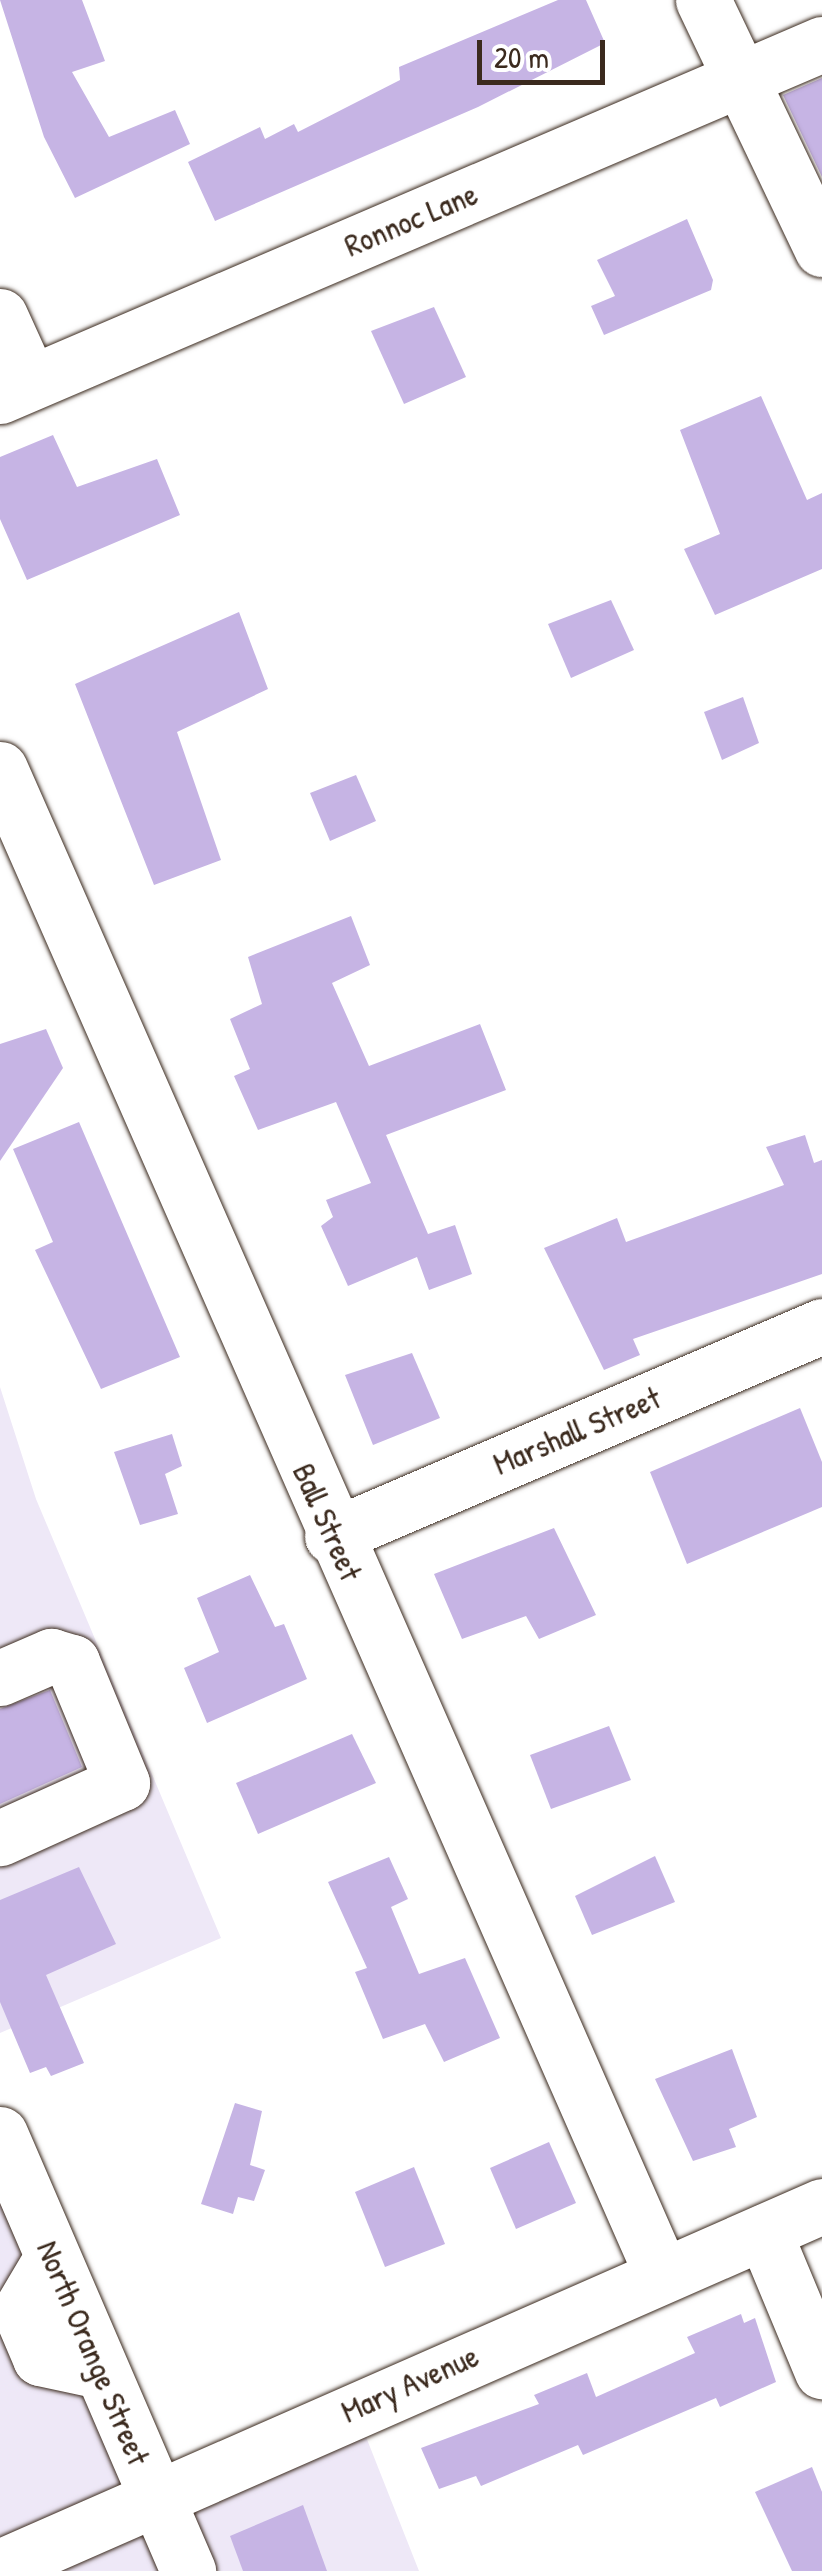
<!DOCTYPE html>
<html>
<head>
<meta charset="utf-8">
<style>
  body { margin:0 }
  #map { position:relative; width:822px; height:2571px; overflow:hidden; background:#fff; font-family:"Patrick Hand",sans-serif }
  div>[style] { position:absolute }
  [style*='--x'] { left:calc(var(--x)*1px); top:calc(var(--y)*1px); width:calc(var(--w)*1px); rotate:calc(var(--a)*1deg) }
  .built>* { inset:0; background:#eee8f7 }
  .building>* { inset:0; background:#c6b4e4 }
  .roads { filter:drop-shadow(0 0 2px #3b2a1e) drop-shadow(0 0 2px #3b2a1e) }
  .minor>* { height:55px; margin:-27.5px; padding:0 27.5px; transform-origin:27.5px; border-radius:27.5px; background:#fff }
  span { translate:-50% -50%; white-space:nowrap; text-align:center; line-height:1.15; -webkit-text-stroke:10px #fff; paint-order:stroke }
  .street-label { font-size:32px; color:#3b2a1e }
  .scale { position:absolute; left:477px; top:40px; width:128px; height:45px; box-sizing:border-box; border:5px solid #3b2a1e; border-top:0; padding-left:12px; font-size:30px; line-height:35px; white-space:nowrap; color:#3b2a1e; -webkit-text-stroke:8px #fff; paint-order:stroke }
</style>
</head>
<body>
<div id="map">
  <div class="built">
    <i style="clip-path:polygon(0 1387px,36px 1499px,221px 1938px,0 2033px)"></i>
    <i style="clip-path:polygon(0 2134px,154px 2498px,355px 2409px,419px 2571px,0 2571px)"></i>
  </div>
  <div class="building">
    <i style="clip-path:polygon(0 0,82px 0,105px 61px,72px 72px,109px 137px,175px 110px,190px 144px,75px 198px,44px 137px)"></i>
    <i style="clip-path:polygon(558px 0,586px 0,605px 43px,478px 107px,215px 221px,188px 162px,260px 127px,265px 139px,294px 124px,298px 132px,400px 80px,399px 67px)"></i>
    <i style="clip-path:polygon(822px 78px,822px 177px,783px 95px)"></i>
    <i style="clip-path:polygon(687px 219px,713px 280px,711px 290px,604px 335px,591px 306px,615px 296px,597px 260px)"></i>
    <i style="clip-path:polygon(434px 307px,466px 377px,404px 404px,371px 331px)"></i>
    <i style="clip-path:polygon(761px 396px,807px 500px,822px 493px,822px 569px,715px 615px,684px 549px,720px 534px,680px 430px)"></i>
    <i style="clip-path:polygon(53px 435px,77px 487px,157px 459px,180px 515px,27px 580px,0 519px,0 457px)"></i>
    <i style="clip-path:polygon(611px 600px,634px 650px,571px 678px,548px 624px)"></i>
    <i style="clip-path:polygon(239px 612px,268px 689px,177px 732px,221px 860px,154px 885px,75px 684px)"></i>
    <i style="clip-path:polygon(743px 697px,759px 743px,722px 760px,704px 712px)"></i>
    <i style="clip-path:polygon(356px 775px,376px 821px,330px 841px,310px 793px)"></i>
    <i style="clip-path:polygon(351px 916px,370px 965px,332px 983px,369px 1066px,480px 1024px,506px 1090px,386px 1135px,428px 1234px,455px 1225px,472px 1274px,429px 1290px,417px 1257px,348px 1286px,321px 1226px,333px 1217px,326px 1200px,371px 1183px,336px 1102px,258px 1130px,234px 1076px,250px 1069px,230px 1019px,262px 1004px,248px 957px)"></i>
    <i style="clip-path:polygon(46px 1029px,63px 1068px,0 1161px,0 1044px)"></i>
    <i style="clip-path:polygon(79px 1122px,180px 1357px,101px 1389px,35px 1250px,53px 1242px,13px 1149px)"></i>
    <i style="clip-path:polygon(805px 1135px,814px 1163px,822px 1160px,822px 1274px,633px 1339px,640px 1355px,604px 1370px,544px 1248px,617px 1218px,626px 1242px,784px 1185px,766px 1147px)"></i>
    <i style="clip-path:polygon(412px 1353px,440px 1418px,373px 1445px,345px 1375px)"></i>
    <i style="clip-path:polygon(800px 1408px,822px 1462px,822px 1507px,687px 1564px,650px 1472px)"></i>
    <i style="clip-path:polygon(172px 1434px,182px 1466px,165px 1474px,178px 1514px,140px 1525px,114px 1452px)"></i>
    <i style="clip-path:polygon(554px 1528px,596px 1615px,539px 1639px,526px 1616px,462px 1639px,434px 1574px)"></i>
    <i style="clip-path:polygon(250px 1575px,275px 1627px,284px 1624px,307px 1679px,207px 1723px,184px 1668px,219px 1652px,197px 1598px)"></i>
    <i style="clip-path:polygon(50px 1690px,82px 1767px,0 1804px,0 1709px)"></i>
    <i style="clip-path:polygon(609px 1726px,631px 1780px,551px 1809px,530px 1755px)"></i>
    <i style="clip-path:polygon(352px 1734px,376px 1783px,258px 1834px,236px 1783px)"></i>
    <i style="clip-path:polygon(655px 1856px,675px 1902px,592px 1935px,575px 1896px)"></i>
    <i style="clip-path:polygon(389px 1857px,408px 1899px,391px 1907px,419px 1974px,465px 1958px,500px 2038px,444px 2062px,425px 2024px,383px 2039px,355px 1972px,367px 1968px,328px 1882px)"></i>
    <i style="clip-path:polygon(79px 1867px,116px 1944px,46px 1975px,84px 2063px,51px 2076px,46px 2067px,30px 2073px,0 2002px,0 1900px)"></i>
    <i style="clip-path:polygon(732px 2049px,757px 2117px,729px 2129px,736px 2147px,693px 2161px,655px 2079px)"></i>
    <i style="clip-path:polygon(235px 2103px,262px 2111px,250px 2165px,265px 2170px,254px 2201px,238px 2197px,233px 2214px,201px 2204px)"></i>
    <i style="clip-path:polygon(549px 2142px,576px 2203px,516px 2229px,490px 2168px)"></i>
    <i style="clip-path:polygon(414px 2167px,445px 2244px,385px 2267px,355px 2192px)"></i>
    <i style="clip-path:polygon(741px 2314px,744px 2323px,755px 2318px,776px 2382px,720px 2407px,716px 2398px,583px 2455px,578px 2445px,481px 2486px,476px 2476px,439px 2489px,421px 2448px,539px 2404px,534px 2395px,587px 2373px,596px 2397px,695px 2353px,687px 2337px)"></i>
    <i style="clip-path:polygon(812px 2467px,822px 2492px,822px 2571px,792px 2571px,755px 2492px)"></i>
    <i style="clip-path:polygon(303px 2505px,327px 2571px,243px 2571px,230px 2536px)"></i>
  </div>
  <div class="roads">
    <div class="minor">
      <i style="--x:703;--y:0;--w:276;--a:64.5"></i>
      <i style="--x:0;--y:316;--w:72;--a:65.6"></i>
      <i style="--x:0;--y:396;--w:894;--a:-23.18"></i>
      <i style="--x:0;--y:769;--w:1643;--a:66.27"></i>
      <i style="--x:332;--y:1536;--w:533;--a:-23.2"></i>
      <i style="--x:0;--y:1678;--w:56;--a:-23.3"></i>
      <i style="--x:51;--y:1656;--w:22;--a:16"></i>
      <i style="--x:72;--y:1662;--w:131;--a:67.5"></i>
      <i style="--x:122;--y:1783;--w:134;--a:155.7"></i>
      <i style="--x:0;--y:2134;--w:476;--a:66.7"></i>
      <i style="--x:764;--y:2232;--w:151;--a:67.4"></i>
      <i style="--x:52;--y:2257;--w:63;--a:120.7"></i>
      <i style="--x:20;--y:2311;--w:51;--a:66.9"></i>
      <i style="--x:40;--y:2358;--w:61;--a:12.2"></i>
      <i style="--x:0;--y:2567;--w:898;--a:-23.71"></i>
    </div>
  </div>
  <div class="street-label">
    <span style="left:411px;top:220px;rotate:-23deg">Ronnoc Lane</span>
    <span style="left:577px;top:1431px;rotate:-23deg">Marshall Street</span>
    <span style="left:327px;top:1522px;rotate:66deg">Ball Street</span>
    <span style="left:93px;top:2353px;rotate:67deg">North Orange Street</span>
    <span style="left:410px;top:2384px;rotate:-24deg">Mary Avenue</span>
  </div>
  <div class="scale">20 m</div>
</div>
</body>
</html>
